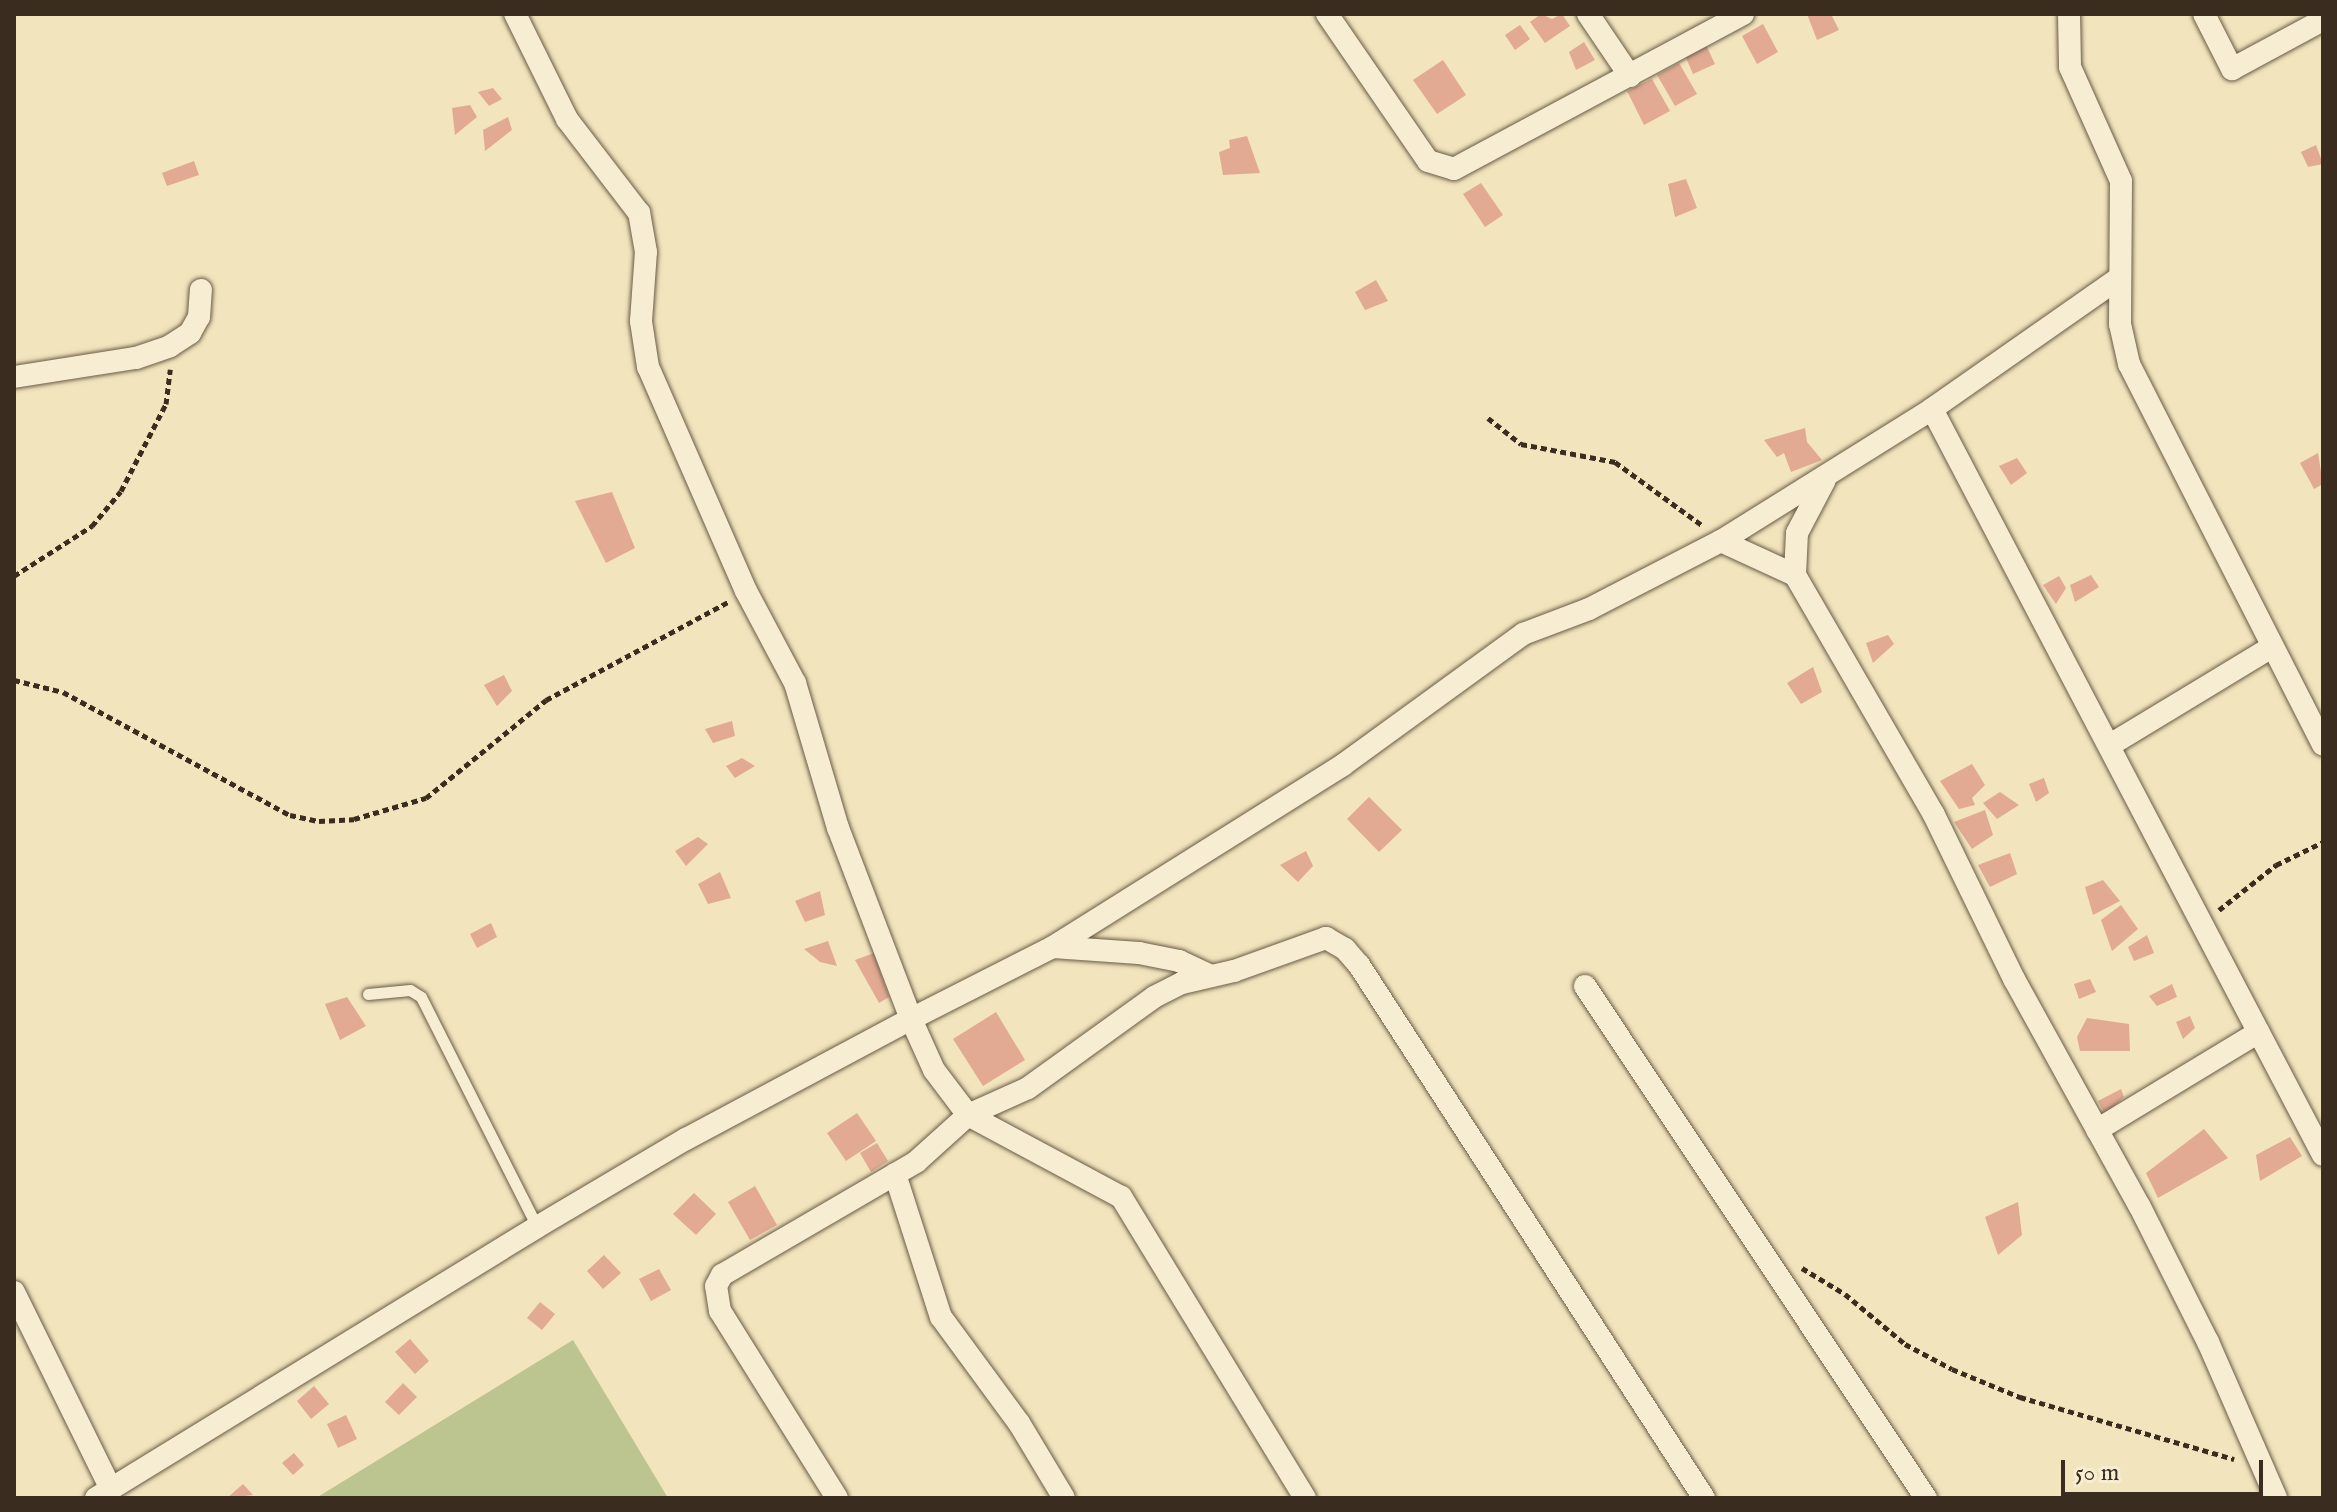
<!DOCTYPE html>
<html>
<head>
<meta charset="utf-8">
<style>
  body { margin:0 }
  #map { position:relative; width:2337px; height:1512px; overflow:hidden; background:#f2e4bc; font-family:"IM FELL English",serif }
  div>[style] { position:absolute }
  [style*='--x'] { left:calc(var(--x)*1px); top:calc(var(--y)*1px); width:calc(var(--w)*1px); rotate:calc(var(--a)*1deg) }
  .green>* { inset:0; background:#bcc48f }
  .building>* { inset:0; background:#e2aa93 }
  .path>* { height:5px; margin-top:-2.5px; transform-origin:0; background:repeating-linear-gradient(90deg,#3a2d1f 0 6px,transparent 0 10px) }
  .roads { filter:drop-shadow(0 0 2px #685b46) drop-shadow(0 0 2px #685b46) }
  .service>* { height:11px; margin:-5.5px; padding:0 5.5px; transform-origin:5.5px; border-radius:5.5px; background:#f7edd3 }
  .minor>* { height:22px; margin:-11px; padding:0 11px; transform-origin:11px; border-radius:11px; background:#f7edd3 }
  span { translate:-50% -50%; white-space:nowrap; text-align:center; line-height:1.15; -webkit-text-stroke:6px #f7edd3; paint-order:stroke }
  .frame { position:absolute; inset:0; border:16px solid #3a2d1f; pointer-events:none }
  .scale { position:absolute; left:2061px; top:1460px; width:202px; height:36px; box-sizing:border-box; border:4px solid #3a2d1f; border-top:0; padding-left:10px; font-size:24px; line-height:28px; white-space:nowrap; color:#3a2d1f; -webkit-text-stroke:6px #f7edd3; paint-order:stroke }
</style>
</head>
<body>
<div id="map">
  <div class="green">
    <i style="clip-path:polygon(573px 1340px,668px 1498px,316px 1498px)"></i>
  </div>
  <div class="building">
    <i style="clip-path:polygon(1541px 14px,1552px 19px,1562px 14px,1570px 26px,1545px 43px,1530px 22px)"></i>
    <i style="clip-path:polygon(1807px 14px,1831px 14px,1839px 30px,1817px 40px)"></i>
    <i style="clip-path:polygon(1763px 24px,1778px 52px,1757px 64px,1742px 36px)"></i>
    <i style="clip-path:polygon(1520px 25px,1530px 39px,1515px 50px,1505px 35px)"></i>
    <i style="clip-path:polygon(1584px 42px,1595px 60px,1576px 70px,1569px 52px)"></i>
    <i style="clip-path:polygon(1705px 43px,1715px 64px,1693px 74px,1684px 53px)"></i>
    <i style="clip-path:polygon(1443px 60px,1466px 95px,1437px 114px,1413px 80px)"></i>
    <i style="clip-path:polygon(1679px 63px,1697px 94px,1675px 106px,1657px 75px)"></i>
    <i style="clip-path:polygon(1652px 79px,1670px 111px,1644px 125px,1627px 91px)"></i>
    <i style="clip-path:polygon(493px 88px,502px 99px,489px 106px,478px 92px)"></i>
    <i style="clip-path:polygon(470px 105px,477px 117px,455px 135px,452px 108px)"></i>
    <i style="clip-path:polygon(508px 117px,512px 130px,485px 151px,483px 130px)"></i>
    <i style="clip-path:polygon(1247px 136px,1260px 173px,1223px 175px,1219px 152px,1230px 148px,1229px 140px)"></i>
    <i style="clip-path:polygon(2316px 145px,2323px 164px,2308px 167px,2301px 152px)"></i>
    <i style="clip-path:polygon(194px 161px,199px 175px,167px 186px,162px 173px)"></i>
    <i style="clip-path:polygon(1686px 179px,1697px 208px,1675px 217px,1668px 184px)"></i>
    <i style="clip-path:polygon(1481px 183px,1503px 215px,1485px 227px,1463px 194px)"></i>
    <i style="clip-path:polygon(1376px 280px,1388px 301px,1365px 310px,1355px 292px)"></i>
    <i style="clip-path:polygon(1805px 428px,1807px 442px,1822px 460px,1791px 472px,1784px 453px,1777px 457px,1764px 440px)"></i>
    <i style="clip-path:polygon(2318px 453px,2323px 484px,2314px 489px,2300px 463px)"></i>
    <i style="clip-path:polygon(2017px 458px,2027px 473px,2011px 485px,1999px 466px)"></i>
    <i style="clip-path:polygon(612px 492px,635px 548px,606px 563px,575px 501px)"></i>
    <i style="clip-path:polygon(2091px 575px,2099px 587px,2075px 602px,2070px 585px)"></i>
    <i style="clip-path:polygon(2059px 576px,2066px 588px,2056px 604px,2043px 585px)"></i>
    <i style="clip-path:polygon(1888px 635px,1894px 644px,1873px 663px,1866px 643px)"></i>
    <i style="clip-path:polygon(1813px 667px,1822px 692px,1801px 704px,1787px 683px)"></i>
    <i style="clip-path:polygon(504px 675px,512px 691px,497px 706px,484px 685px)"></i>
    <i style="clip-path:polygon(732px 721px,735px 736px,713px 743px,705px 729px)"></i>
    <i style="clip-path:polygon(742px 758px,755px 766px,735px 778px,726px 766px)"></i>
    <i style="clip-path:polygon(1972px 764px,1985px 785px,1972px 798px,1975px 805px,1959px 809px,1940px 781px)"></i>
    <i style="clip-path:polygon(2044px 778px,2049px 793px,2036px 802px,2029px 784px)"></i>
    <i style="clip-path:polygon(2000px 792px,2019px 805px,1997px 819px,1983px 803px)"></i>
    <i style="clip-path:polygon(1369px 797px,1402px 830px,1379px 852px,1347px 819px)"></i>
    <i style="clip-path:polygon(1985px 810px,1993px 835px,1972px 849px,1954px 822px)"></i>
    <i style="clip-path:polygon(698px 837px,708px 844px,686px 866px,675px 851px)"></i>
    <i style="clip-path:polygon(1306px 851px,1313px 866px,1298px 882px,1280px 865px)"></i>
    <i style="clip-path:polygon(2010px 853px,2017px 874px,1990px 887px,1978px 865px)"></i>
    <i style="clip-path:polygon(720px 872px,731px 898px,708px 904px,698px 884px)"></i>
    <i style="clip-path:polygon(2103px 880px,2120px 901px,2093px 915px,2085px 887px)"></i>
    <i style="clip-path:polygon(820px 891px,825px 915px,805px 922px,795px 901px)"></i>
    <i style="clip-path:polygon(2121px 905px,2138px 929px,2112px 951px,2101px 920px)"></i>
    <i style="clip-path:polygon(491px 923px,497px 937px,477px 948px,470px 934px)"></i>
    <i style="clip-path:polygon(2147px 935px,2154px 953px,2134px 961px,2128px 947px)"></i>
    <i style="clip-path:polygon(828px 941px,837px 966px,820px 962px,804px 949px)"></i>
    <i style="clip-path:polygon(874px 953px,889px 997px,879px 1003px,855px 960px)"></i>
    <i style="clip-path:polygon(2090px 979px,2096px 992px,2079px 999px,2074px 984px)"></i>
    <i style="clip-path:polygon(2172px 984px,2177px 997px,2157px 1006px,2149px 996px)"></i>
    <i style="clip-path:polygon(347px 997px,366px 1026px,340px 1040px,325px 1004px)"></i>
    <i style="clip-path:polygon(996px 1012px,1025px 1060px,983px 1086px,953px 1039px)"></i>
    <i style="clip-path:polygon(2190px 1016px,2195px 1028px,2183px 1039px,2176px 1022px)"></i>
    <i style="clip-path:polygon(2087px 1018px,2129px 1024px,2130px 1051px,2080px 1051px,2077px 1037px)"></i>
    <i style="clip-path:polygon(2121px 1089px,2124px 1097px,2105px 1114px,2098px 1101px)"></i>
    <i style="clip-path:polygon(857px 1113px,876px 1141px,846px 1161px,827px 1133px)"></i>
    <i style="clip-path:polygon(2204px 1129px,2228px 1158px,2158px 1198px,2146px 1173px)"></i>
    <i style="clip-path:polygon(2290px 1137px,2302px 1156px,2260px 1181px,2256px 1155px)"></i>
    <i style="clip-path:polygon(877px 1143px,888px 1161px,871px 1172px,860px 1153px)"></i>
    <i style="clip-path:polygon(755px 1186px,777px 1225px,750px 1240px,728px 1202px)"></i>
    <i style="clip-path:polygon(694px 1193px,716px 1214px,696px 1235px,673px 1214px)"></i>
    <i style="clip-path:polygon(2018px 1202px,2022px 1235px,1998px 1255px,1985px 1217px)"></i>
    <i style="clip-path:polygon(604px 1255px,621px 1273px,603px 1289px,587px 1271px)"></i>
    <i style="clip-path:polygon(659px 1269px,671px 1290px,651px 1301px,639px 1279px)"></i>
    <i style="clip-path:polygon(540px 1302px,555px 1314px,542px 1330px,527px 1318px)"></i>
    <i style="clip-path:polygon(410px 1339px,429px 1361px,415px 1374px,395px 1352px)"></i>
    <i style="clip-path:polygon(403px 1383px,417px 1397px,399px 1415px,385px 1402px)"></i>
    <i style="clip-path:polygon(314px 1386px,329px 1404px,311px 1419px,297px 1401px)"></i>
    <i style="clip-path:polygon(346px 1415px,357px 1439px,338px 1448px,327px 1424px)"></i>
    <i style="clip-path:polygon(294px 1453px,304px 1465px,293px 1475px,282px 1463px)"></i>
    <i style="clip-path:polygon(243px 1484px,253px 1495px,227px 1498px)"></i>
  </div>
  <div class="path">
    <i style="--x:1488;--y:418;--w:42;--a:38.2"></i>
    <i style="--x:1521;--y:444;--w:96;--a:10.8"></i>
    <i style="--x:1615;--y:462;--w:109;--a:36"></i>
    <i style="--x:14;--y:576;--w:93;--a:-32.7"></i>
    <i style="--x:92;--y:526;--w:45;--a:-50.4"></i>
    <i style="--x:121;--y:491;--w:98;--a:-62.7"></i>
    <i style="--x:166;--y:404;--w:35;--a:-83"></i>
    <i style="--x:14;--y:680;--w:50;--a:13.8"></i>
    <i style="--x:63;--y:692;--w:258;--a:28.5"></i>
    <i style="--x:290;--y:815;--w:30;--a:12"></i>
    <i style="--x:319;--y:821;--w:35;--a:-3"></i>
    <i style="--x:354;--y:819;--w:75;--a:-16.3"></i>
    <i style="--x:426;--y:798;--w:155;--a:-39.2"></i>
    <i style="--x:546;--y:700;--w:207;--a:-28.3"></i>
    <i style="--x:2219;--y:910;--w:73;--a:-38.3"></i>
    <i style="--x:2276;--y:865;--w:52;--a:-26.1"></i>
    <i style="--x:1802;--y:1268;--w:50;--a:31.2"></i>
    <i style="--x:1845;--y:1294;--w:78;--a:39.8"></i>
    <i style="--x:1905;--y:1344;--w:53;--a:28"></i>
    <i style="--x:1952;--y:1369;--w:74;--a:22.4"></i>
    <i style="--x:2020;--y:1397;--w:223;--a:16.2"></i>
  </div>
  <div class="roads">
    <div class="service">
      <i style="--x:368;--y:994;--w:42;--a:-5.4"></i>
      <i style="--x:410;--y:990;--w:13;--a:32"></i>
      <i style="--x:421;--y:997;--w:258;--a:63.2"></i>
    </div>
    <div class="minor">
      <i style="--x:1327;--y:14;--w:178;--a:55.5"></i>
      <i style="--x:1428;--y:161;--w:27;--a:17"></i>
      <i style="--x:1454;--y:169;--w:328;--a:-28.2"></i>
      <i style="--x:1588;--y:14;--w:75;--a:55.9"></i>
      <i style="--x:2069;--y:14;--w:53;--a:88.9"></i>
      <i style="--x:2070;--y:67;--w:125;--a:65.9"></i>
      <i style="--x:2121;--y:181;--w:143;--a:90.4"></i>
      <i style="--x:2120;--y:324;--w:41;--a:77.3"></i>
      <i style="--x:2129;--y:364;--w:427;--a:63"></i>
      <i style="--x:2204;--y:14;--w:62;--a:63"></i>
      <i style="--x:2232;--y:69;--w:103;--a:-28.3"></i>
      <i style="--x:14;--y:377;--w:123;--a:-8.9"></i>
      <i style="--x:136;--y:358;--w:36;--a:-19"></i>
      <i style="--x:170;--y:346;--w:24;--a:-33"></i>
      <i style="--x:190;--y:333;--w:18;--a:-61"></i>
      <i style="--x:199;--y:317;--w:27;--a:-86"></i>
      <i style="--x:1932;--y:409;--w:842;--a:62.34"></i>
      <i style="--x:1721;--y:541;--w:81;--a:24.7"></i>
      <i style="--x:1795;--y:575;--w:277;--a:59.9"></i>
      <i style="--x:1934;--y:815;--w:182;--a:64"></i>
      <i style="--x:2014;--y:979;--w:260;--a:61.1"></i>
      <i style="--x:2140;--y:1207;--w:151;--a:63.3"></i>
      <i style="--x:2208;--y:1342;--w:170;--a:66.4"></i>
      <i style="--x:1795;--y:575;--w:42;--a:-87.3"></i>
      <i style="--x:1797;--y:533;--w:60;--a:-62.2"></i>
      <i style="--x:2110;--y:745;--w:187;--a:-31.2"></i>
      <i style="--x:1053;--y:947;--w:86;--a:4"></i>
      <i style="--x:1139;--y:953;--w:41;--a:11.3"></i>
      <i style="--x:1179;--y:961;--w:33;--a:25"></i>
      <i style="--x:1585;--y:986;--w:615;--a:56.34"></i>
      <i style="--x:2097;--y:1130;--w:189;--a:-31.2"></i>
      <i style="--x:895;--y:1174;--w:150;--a:72.2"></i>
      <i style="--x:941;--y:1317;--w:132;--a:53.7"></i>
      <i style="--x:1019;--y:1423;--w:87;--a:59"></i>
      <i style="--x:14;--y:1292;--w:220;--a:63.8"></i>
      <i style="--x:96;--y:1498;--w:518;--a:-31.57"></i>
      <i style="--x:537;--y:1227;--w:173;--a:-30.6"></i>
      <i style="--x:686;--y:1139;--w:255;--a:-28.1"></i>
      <i style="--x:911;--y:1019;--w:204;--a:-110.9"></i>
      <i style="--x:838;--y:828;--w:151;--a:-106.5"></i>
      <i style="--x:795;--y:683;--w:104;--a:-118"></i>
      <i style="--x:746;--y:591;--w:244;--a:-113.6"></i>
      <i style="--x:648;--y:367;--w:47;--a:-98.7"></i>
      <i style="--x:641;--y:321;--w:69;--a:-85.9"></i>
      <i style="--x:646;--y:252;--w:40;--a:-100"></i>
      <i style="--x:639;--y:213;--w:118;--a:-127.5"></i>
      <i style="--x:567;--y:119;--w:117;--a:-116.3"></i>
      <i style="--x:837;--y:1498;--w:221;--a:-122"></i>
      <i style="--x:720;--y:1311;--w:25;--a:-99"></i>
      <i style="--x:716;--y:1286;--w:13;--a:-61"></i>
      <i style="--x:722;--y:1275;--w:225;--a:-30.2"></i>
      <i style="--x:916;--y:1162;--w:70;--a:-42.1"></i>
      <i style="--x:968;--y:1115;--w:66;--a:-24.2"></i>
      <i style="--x:1028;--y:1088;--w:155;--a:-35.8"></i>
      <i style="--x:1154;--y:997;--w:31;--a:-27"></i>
      <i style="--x:1182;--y:983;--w:53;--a:-13"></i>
      <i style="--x:1234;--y:971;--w:98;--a:-19.7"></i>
      <i style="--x:1326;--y:938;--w:22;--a:30"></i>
      <i style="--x:1345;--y:949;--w:21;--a:49"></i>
      <i style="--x:1359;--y:965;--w:635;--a:57.09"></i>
      <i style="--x:1305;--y:1498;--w:353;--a:-121.4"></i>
      <i style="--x:1121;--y:1197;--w:174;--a:-151.8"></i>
      <i style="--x:968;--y:1115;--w:56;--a:-127.1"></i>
      <i style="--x:934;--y:1070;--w:56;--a:-114.3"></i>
      <i style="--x:911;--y:1019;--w:159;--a:-26.9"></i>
      <i style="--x:1053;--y:947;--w:342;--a:-32.1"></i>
      <i style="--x:1343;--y:765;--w:223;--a:-36"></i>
      <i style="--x:1523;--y:634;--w:71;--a:-20.7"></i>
      <i style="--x:1589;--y:609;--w:148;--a:-27.3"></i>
      <i style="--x:1721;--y:541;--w:249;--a:-32"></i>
      <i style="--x:1932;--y:409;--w:228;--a:-35"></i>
    </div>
  </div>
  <div class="frame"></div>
  <div class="scale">50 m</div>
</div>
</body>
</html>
